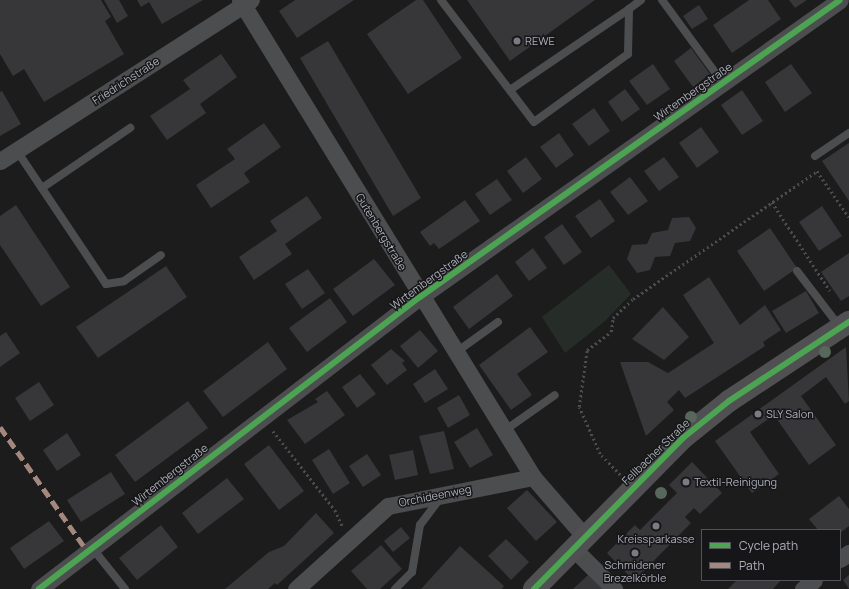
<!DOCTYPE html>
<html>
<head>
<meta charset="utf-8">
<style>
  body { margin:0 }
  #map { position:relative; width:849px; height:589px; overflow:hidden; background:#1c1c1c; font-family:Manrope,sans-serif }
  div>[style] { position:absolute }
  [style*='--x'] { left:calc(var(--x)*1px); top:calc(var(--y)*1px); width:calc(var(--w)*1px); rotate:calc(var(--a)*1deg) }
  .green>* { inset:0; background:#262d28 }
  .building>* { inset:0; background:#373638 }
  .path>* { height:2.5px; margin-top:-1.25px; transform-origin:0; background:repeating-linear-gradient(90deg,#4d4d51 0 2px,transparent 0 5px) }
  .lane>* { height:8px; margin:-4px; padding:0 4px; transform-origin:4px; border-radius:4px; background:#4c4d4f }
  .street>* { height:17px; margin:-8.5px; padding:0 8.5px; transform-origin:8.5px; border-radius:8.5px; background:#4c4d4f }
  .secondary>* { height:22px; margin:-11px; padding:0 11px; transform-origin:11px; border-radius:11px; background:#505053 }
  .quiet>* { height:5px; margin-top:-2.5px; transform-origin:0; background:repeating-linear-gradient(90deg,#a5887d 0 10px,transparent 0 15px) }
  .cycleway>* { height:6px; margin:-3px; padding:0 3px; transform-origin:3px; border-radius:3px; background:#4ca352 }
  .trees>* { width:12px; height:12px; margin:-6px; border-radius:50%; background:#57675b }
  .dots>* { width:11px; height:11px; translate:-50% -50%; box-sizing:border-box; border:2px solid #161618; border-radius:50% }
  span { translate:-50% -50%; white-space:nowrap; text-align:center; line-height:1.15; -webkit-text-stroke:3px #161618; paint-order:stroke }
  .poi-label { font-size:11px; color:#aeb0bb }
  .left { translate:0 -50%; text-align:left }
  .street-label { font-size:11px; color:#aeb0bb }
  .legend { position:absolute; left:701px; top:529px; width:140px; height:52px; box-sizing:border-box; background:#161618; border:1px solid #535459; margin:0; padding:5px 7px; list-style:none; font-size:12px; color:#aeb0bb }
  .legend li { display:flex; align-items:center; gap:8px; height:20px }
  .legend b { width:20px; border:1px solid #535459 }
</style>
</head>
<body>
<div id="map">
  <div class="green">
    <i style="clip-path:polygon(609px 265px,631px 294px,605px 321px,565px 353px,542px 317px)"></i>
  </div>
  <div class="building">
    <i style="clip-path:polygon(0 0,101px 0,111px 17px,105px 21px,124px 54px,44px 102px,24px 69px,13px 76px,0 54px)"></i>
    <i style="clip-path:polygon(104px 0,119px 0,128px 16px,117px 23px)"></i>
    <i style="clip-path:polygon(137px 0,203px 0,162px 24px,149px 2px,141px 7px)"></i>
    <i style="clip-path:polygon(295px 0,354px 0,297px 38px,279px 11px)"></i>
    <i style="clip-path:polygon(416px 0,423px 0,462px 58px,408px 94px,367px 34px)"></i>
    <i style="clip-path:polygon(467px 0,595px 0,510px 61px)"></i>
    <i style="clip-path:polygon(749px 0,768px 0,781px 19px,732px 53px,713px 25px)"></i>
    <i style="clip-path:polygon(789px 0,807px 0,795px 8px)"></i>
    <i style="clip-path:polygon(699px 5px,708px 19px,692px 29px,683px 16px)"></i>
    <i style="clip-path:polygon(328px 41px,421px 198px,393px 216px,300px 58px)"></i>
    <i style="clip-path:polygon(691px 48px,710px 74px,693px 87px,674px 61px)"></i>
    <i style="clip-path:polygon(221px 54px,237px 77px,200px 104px,206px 113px,167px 140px,150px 116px,190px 89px,183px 80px)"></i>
    <i style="clip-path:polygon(653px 64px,670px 89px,647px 105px,629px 81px)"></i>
    <i style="clip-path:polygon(791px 64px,812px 93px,785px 112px,765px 82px)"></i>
    <i style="clip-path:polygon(625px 89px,640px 109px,622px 122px,608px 102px)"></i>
    <i style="clip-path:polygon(742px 90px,763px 121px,742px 135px,721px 105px)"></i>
    <i style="clip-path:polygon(2px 91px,21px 124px,0 136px,0 92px)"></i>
    <i style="clip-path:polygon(594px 108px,610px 131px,589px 146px,572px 124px)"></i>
    <i style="clip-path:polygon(264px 123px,281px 147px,244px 173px,250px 182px,211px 208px,196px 185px,235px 159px,227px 149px)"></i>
    <i style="clip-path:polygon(701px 127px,719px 152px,697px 168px,679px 143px)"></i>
    <i style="clip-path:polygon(559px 133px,574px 155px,556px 168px,540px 147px)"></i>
    <i style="clip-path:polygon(849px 143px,849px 201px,822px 161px)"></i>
    <i style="clip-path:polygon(526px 157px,542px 179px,523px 193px,507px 171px)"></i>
    <i style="clip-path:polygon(664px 157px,679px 177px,659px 191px,644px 171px)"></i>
    <i style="clip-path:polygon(630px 177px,648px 201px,628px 215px,610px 192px)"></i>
    <i style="clip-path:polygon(497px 179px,512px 200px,490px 215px,475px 194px)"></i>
    <i style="clip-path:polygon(307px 196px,322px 218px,285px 244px,292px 254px,254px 280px,239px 257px,277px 231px,270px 221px)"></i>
    <i style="clip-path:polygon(600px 199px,615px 221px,591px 238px,575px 216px)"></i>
    <i style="clip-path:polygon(465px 200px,480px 221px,439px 249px,434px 243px,430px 246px,420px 232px)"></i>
    <i style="clip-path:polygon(16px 205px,70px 287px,41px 306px,0 245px,0 216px)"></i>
    <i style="clip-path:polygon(822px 206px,842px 236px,819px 251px,799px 222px)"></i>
    <i style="clip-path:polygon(689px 217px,696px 228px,690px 241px,675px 243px,670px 256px,655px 257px,650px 270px,637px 273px,627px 259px,632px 245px,647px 244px,652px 233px,668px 230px,672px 218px)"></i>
    <i style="clip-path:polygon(562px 224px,582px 252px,564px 265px,544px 237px)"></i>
    <i style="clip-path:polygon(770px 228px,797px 268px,764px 291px,737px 251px)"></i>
    <i style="clip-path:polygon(533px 248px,547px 268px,529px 281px,515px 262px)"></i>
    <i style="clip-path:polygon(849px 253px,849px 296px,841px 301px,821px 272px)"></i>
    <i style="clip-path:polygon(374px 259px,395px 285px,353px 316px,333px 289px)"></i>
    <i style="clip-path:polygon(166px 266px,187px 297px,98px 358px,76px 327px)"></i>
    <i style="clip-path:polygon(308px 269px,325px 293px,302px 309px,285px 284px)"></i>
    <i style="clip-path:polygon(497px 274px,513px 296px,469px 329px,453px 307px)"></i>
    <i style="clip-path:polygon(709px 277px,740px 325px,765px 305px,781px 330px,763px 342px,765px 346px,685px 398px,679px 390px,667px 402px,674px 410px,646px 436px,620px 362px,648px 362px,668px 373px,714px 343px,683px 295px)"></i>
    <i style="clip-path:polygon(806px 291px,819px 313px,786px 333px,772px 311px)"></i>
    <i style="clip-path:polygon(330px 298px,347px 322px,307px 352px,289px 328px)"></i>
    <i style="clip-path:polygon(663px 307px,689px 337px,664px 360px,632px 339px)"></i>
    <i style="clip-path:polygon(530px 327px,548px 352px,517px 374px,532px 395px,511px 410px,479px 365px)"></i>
    <i style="clip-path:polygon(420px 330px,438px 351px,418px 368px,400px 346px)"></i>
    <i style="clip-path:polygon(6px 332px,20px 353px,0 367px,0 336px)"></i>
    <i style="clip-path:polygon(268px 342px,287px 369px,223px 417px,203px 391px)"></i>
    <i style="clip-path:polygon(846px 347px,849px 401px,845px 404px,826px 377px,801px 396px,836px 445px,809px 465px,774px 415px,750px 432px,779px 474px,752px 493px,715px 441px)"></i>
    <i style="clip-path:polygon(391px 349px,405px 361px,402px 363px,407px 370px,387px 385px,371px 365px)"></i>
    <i style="clip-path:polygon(435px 369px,448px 389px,425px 403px,413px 384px)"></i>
    <i style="clip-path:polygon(360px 374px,376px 394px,357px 408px,342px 387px)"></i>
    <i style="clip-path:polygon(39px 382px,54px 405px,30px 421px,15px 398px)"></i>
    <i style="clip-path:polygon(327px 391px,345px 415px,305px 444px,287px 420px,318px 402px,315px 399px)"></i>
    <i style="clip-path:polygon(459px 395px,470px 415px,448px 428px,437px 408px)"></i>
    <i style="clip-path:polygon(188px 401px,208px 428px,135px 482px,115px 455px)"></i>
    <i style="clip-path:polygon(477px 428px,493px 455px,470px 468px,454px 442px)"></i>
    <i style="clip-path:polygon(444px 431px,454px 469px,430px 474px,419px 436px)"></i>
    <i style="clip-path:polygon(67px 433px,81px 455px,57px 471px,43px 450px)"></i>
    <i style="clip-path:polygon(269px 445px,304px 491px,279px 510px,244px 464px)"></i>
    <i style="clip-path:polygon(329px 449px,350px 483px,333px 494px,312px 460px)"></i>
    <i style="clip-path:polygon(413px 450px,418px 475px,395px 480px,389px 455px)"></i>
    <i style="clip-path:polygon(367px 454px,381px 475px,363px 487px,349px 466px)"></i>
    <i style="clip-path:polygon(692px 462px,722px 493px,700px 514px,694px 508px,685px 517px,691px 523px,634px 581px,607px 553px,635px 525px,640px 530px,677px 493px,669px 485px)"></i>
    <i style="clip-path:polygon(111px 472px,125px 494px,81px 522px,67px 500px)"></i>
    <i style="clip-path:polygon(227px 478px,244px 499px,198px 534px,182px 513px)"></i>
    <i style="clip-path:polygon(527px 490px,557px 522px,536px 541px,507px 508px)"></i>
    <i style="clip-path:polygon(839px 496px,849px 509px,849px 526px,840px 533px,840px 530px,818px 530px,809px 519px)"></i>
    <i style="clip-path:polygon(316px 513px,334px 533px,277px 585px,275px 583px,268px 589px,225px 589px,269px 552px,284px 546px)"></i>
    <i style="clip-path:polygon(49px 521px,64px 541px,24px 569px,10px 548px)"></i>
    <i style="clip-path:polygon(161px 525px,178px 547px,137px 580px,119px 558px)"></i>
    <i style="clip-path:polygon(401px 527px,410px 538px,393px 552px,384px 541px)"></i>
    <i style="clip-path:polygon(506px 539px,529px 562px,511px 580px,488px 556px)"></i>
    <i style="clip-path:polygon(381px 545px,402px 569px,380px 589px,367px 589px,351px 571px)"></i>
    <i style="clip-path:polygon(460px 546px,504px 586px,502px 589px,421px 589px)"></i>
    <i style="clip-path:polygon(588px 575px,602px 589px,573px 589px)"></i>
    <i style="clip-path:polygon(849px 575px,849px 589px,843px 580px)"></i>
    <i style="clip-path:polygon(737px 580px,781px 580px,773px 589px,728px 589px)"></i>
  </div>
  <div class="path">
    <i style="--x:772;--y:202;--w:106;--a:56.9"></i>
    <i style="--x:273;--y:431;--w:100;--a:51.9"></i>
    <i style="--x:335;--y:510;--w:17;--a:65"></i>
    <i style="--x:620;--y:475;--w:29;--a:-134"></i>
    <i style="--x:600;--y:454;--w:51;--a:-114.1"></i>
    <i style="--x:579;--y:407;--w:58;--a:-82"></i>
    <i style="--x:587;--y:350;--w:30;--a:-37"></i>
    <i style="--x:611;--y:332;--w:14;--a:-82"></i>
    <i style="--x:613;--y:318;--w:28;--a:-44"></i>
    <i style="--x:633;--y:299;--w:224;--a:-34.8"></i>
    <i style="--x:817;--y:171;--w:56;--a:55.2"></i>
  </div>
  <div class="lane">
    <i style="--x:441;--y:0;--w:153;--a:52.7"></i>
    <i style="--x:534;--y:122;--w:116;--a:-35.9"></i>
    <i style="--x:628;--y:54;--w:45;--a:-88.7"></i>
    <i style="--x:629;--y:9;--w:15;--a:-37"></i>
    <i style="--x:662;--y:0;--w:103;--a:53.7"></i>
    <i style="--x:510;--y:90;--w:144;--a:-34.2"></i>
    <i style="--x:17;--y:151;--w:160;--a:56.2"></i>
    <i style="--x:106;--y:284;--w:18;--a:-9"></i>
    <i style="--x:124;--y:281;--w:45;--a:-35.1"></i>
    <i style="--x:815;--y:156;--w:41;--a:-34.1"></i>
    <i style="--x:42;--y:188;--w:107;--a:-34.3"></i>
    <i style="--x:797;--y:271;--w:71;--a:52.5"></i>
    <i style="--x:455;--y:353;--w:53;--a:-35.8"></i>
    <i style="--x:504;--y:431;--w:62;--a:-35.2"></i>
    <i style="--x:93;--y:549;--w:51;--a:51.3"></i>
    <i style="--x:395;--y:589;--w:24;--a:-45"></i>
    <i style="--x:412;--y:572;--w:48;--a:-80.3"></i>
    <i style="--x:420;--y:525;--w:36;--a:-53"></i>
  </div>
  <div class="street">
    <i style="--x:240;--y:0;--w:560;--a:58.44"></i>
    <i style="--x:533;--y:477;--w:79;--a:49.1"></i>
    <i style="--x:0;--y:161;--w:298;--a:-32.7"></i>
    <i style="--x:574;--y:549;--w:57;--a:45"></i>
    <i style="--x:840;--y:559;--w:11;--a:-34"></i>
    <i style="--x:39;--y:589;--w:480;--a:-37.5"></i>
    <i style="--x:420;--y:297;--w:514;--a:-35.27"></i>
    <i style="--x:296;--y:589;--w:124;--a:-42.1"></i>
    <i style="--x:388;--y:506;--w:148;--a:-11.3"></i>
    <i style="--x:803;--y:589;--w:14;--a:-39"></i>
  </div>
  <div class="secondary">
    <i style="--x:534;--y:589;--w:212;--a:-45.4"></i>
    <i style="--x:683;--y:438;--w:59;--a:-38.8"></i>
    <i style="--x:729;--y:401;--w:144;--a:-33.4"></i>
  </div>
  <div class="quiet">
    <i style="--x:0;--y:427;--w:153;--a:54.9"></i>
  </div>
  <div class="cycleway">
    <i style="--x:39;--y:589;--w:480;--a:-37.5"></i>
    <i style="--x:420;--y:297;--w:514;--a:-35.27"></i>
    <i style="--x:534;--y:589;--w:212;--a:-45.4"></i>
    <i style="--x:683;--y:438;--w:59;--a:-38.8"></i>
    <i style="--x:729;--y:401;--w:144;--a:-33.4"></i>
  </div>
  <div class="trees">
    <i style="left:825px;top:352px"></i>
    <i style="left:691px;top:417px"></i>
    <i style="left:661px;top:493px"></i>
  </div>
  <div class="dots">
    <i style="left:517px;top:41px;background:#7b7c83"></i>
    <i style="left:758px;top:414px;background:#7b7c83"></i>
    <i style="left:686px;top:482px;background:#7b7c83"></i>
    <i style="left:656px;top:526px;background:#7b7c83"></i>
    <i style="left:635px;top:553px;background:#7b7c83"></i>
  </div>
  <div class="poi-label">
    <span class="left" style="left:525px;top:41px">REWE</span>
    <span class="left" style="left:766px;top:414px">SLY Salon</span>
    <span class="left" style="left:694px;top:482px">Textil-Reinigung</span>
    <span style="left:656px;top:539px">Kreissparkasse</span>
    <span style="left:635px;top:572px">Schmidener<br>Brezelkörble</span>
  </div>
  <div class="street-label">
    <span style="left:126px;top:81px;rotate:-33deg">Friedrichstraße</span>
    <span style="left:693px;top:92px;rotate:-35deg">Wirtembergstraße</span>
    <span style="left:381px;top:232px;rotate:59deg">Gutenbergstraße</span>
    <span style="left:429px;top:280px;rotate:-36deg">Wirtembergstraße</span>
    <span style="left:656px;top:452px;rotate:-44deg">Fellbacher Straße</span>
    <span style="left:170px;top:475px;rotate:-38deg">Wirtembergstraße</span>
    <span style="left:435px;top:496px;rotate:-11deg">Orchideenweg</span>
  </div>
  <ul class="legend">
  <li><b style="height:5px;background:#4ca352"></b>Cycle path</li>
  <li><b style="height:5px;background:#a5887d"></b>Path</li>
  </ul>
</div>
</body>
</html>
